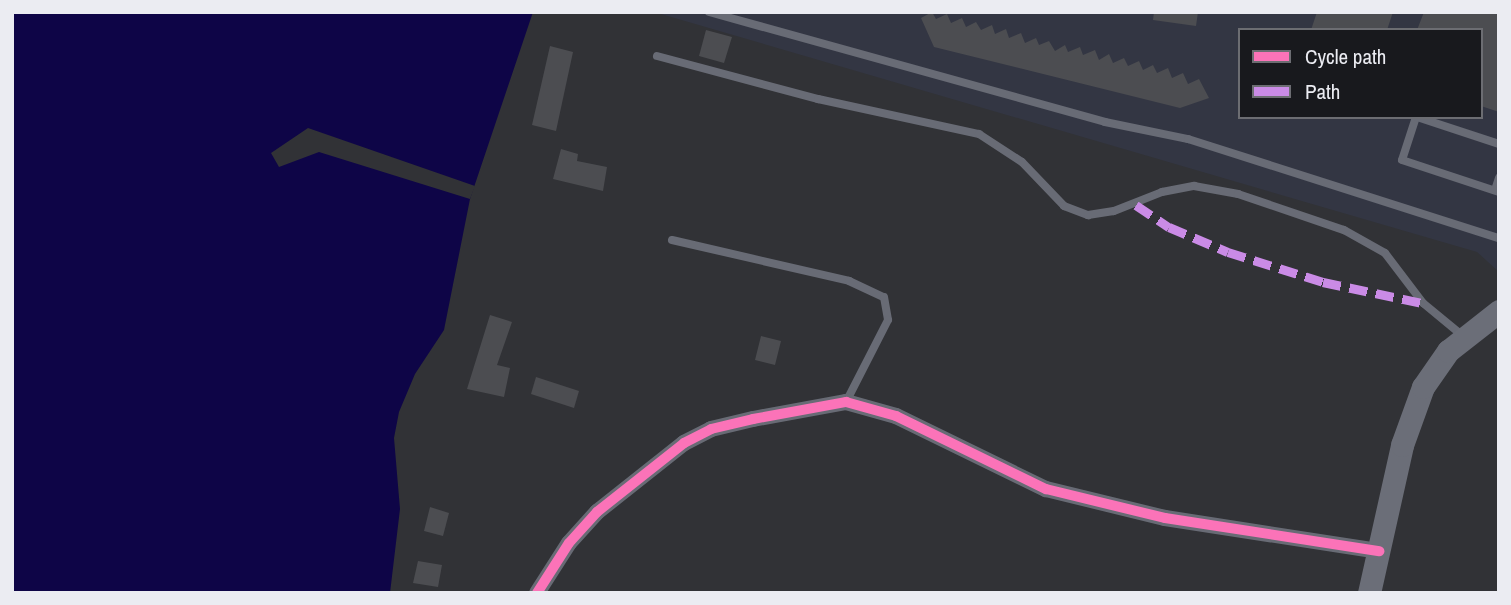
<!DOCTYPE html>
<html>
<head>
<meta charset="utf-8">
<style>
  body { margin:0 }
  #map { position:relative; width:1511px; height:605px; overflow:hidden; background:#313236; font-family:"Archivo Narrow",sans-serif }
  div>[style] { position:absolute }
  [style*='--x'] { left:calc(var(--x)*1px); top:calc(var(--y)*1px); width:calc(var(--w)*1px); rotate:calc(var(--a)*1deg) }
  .built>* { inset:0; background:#333643 }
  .water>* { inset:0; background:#0e0547 }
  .pier>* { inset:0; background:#313236 }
  .building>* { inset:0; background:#4c4d51 }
  .path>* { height:2.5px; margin-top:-1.25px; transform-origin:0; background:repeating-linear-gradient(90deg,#67686e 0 7px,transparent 0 10.5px) }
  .service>* { height:8px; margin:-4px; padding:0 4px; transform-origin:4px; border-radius:4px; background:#686b75 }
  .minor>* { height:16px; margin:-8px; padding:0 8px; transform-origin:8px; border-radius:8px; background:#686b75 }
  .secondary>* { height:23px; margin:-11.5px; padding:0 11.5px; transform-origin:11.5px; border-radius:11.5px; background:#6b6e78 }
  .quiet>* { height:9px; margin-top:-4.5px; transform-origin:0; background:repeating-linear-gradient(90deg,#ca8be6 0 18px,transparent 0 27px) }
  .cycleway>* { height:10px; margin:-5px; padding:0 5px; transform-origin:5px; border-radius:5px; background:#fb73b8 }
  span { translate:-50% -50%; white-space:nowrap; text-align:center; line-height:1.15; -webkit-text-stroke:5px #18191d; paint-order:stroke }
  .frame { position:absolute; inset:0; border:14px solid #ebecf2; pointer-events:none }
  .legend { position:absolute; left:1238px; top:28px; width:245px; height:91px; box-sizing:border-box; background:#18191d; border:2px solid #6c6d72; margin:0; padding:9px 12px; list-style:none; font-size:21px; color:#ebecf2 }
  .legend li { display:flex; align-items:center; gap:14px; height:35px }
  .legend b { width:35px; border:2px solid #6c6d72 }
</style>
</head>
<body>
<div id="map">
  <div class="built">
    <i style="clip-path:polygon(evenodd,654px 12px,1499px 12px,1499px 272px,1477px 252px,654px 12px,1240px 30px,1481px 30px,1481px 117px,1240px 117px,1240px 30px)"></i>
  </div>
  <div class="water">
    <i style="clip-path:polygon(12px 12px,533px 12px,470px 199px,444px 330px,415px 374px,399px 412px,394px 438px,400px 509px,390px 593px,12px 593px)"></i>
  </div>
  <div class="pier">
    <i style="clip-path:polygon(308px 128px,475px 186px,470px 199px,319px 152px,279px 167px,271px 153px)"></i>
  </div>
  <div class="building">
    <i style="clip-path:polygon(932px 12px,936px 19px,947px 14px,951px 23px,962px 18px,966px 27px,976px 22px,981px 30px,992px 25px,995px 34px,1006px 29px,1009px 38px,1021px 33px,1025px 43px,1036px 38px,1039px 45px,1049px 41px,1055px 51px,1065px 45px,1068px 52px,1080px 47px,1083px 55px,1095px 50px,1099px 60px,1109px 54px,1113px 63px,1124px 58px,1128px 66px,1139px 61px,1143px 70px,1153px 65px,1157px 73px,1168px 68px,1172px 78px,1183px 73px,1188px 84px,1199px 79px,1209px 98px,1180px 108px,934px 47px,921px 18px)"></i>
    <i style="clip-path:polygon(1154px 12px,1198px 12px,1196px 26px,1153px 20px)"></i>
    <i style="clip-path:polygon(1317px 12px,1393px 12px,1387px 30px,1311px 30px)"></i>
    <i style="clip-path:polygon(1424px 12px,1499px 12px,1499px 112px,1481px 106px,1481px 30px,1417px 30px)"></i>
    <i style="clip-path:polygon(706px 30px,732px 37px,724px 63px,699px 56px)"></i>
    <i style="clip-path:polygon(550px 46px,573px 52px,556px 131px,532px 125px)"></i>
    <i style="clip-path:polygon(561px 149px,578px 154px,577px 161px,607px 167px,603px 191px,553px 179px)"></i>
    <i style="clip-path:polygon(490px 315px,512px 322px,497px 365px,510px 368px,504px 397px,467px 389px)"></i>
    <i style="clip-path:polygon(761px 336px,781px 341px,775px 365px,755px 360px)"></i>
    <i style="clip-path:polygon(536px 377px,579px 391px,574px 408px,531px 394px)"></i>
    <i style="clip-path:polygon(430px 507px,449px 513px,443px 536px,424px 531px)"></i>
    <i style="clip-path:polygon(418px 561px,442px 565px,438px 587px,413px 583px)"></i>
  </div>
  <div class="path">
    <i style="--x:793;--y:12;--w:1;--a:90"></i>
  </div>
  <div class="service">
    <i style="--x:709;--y:12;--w:411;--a:15.5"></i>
    <i style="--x:1105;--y:122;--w:85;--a:11.6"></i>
    <i style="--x:1188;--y:139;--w:326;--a:17.7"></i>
    <i style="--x:657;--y:56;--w:167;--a:15"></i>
    <i style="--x:818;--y:99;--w:165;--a:12.3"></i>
    <i style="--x:979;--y:134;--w:51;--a:33.1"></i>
    <i style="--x:1022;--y:162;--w:61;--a:46.3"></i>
    <i style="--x:1064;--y:206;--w:26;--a:21"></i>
    <i style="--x:1088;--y:215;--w:26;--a:-9"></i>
    <i style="--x:1114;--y:211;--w:52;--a:-21.6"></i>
    <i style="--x:1162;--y:192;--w:33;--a:-11"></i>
    <i style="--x:1194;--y:186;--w:45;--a:10.3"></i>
    <i style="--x:1238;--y:194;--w:112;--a:18.8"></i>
    <i style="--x:1344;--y:230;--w:47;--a:29.3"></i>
    <i style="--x:1385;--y:253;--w:63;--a:52.8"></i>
    <i style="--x:1423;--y:303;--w:52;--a:39.5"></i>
    <i style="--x:1416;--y:117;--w:45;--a:108"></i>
    <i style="--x:1402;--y:160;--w:102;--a:18.3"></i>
    <i style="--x:1417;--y:117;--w:86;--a:18.2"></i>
    <i style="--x:1495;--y:190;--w:13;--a:-72"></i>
    <i style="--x:672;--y:240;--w:182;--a:13"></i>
    <i style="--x:849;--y:281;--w:38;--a:25"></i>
    <i style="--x:884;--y:297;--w:23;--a:80"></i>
    <i style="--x:888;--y:320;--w:92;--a:117.1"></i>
  </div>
  <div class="minor">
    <i style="--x:537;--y:593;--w:59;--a:-57.4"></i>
    <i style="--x:569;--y:543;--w:42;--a:-47.9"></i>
    <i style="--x:597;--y:512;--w:111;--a:-38.4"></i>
    <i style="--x:684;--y:443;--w:30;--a:-27"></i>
    <i style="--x:711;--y:429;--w:43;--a:-13.4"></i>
    <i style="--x:753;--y:419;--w:95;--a:-10.4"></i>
    <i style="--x:846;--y:402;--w:52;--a:15.6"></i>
    <i style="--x:896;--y:416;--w:167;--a:26"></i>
    <i style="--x:1046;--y:489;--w:122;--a:13.7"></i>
    <i style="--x:1165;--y:518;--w:217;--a:8.8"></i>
  </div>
  <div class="secondary">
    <i style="--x:1369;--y:593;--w:152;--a:-77.4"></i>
    <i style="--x:1402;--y:445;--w:62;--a:-70.1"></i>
    <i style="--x:1423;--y:387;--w:44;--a:-55.2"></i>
    <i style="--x:1448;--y:351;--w:65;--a:-38.1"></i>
  </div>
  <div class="quiet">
    <i style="--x:1136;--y:205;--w:40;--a:34"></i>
    <i style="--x:1169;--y:227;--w:64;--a:23"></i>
    <i style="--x:1228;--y:252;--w:100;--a:17.5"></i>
    <i style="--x:1323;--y:282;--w:102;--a:11.9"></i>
  </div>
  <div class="cycleway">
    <i style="--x:537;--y:593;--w:59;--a:-57.4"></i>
    <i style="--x:569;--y:543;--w:42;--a:-47.9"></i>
    <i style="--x:597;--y:512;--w:111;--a:-38.4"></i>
    <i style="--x:684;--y:443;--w:30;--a:-27"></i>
    <i style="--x:711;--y:429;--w:43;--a:-13.4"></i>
    <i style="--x:753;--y:419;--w:95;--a:-10.4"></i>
    <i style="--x:846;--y:402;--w:52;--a:15.6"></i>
    <i style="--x:896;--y:416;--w:167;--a:26"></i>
    <i style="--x:1046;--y:489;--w:122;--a:13.7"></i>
    <i style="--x:1165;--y:518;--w:217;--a:8.8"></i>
  </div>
  <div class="frame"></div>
  <ul class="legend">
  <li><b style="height:9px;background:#fb73b8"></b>Cycle path</li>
  <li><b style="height:9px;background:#ca8be6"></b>Path</li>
  </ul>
</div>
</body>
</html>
